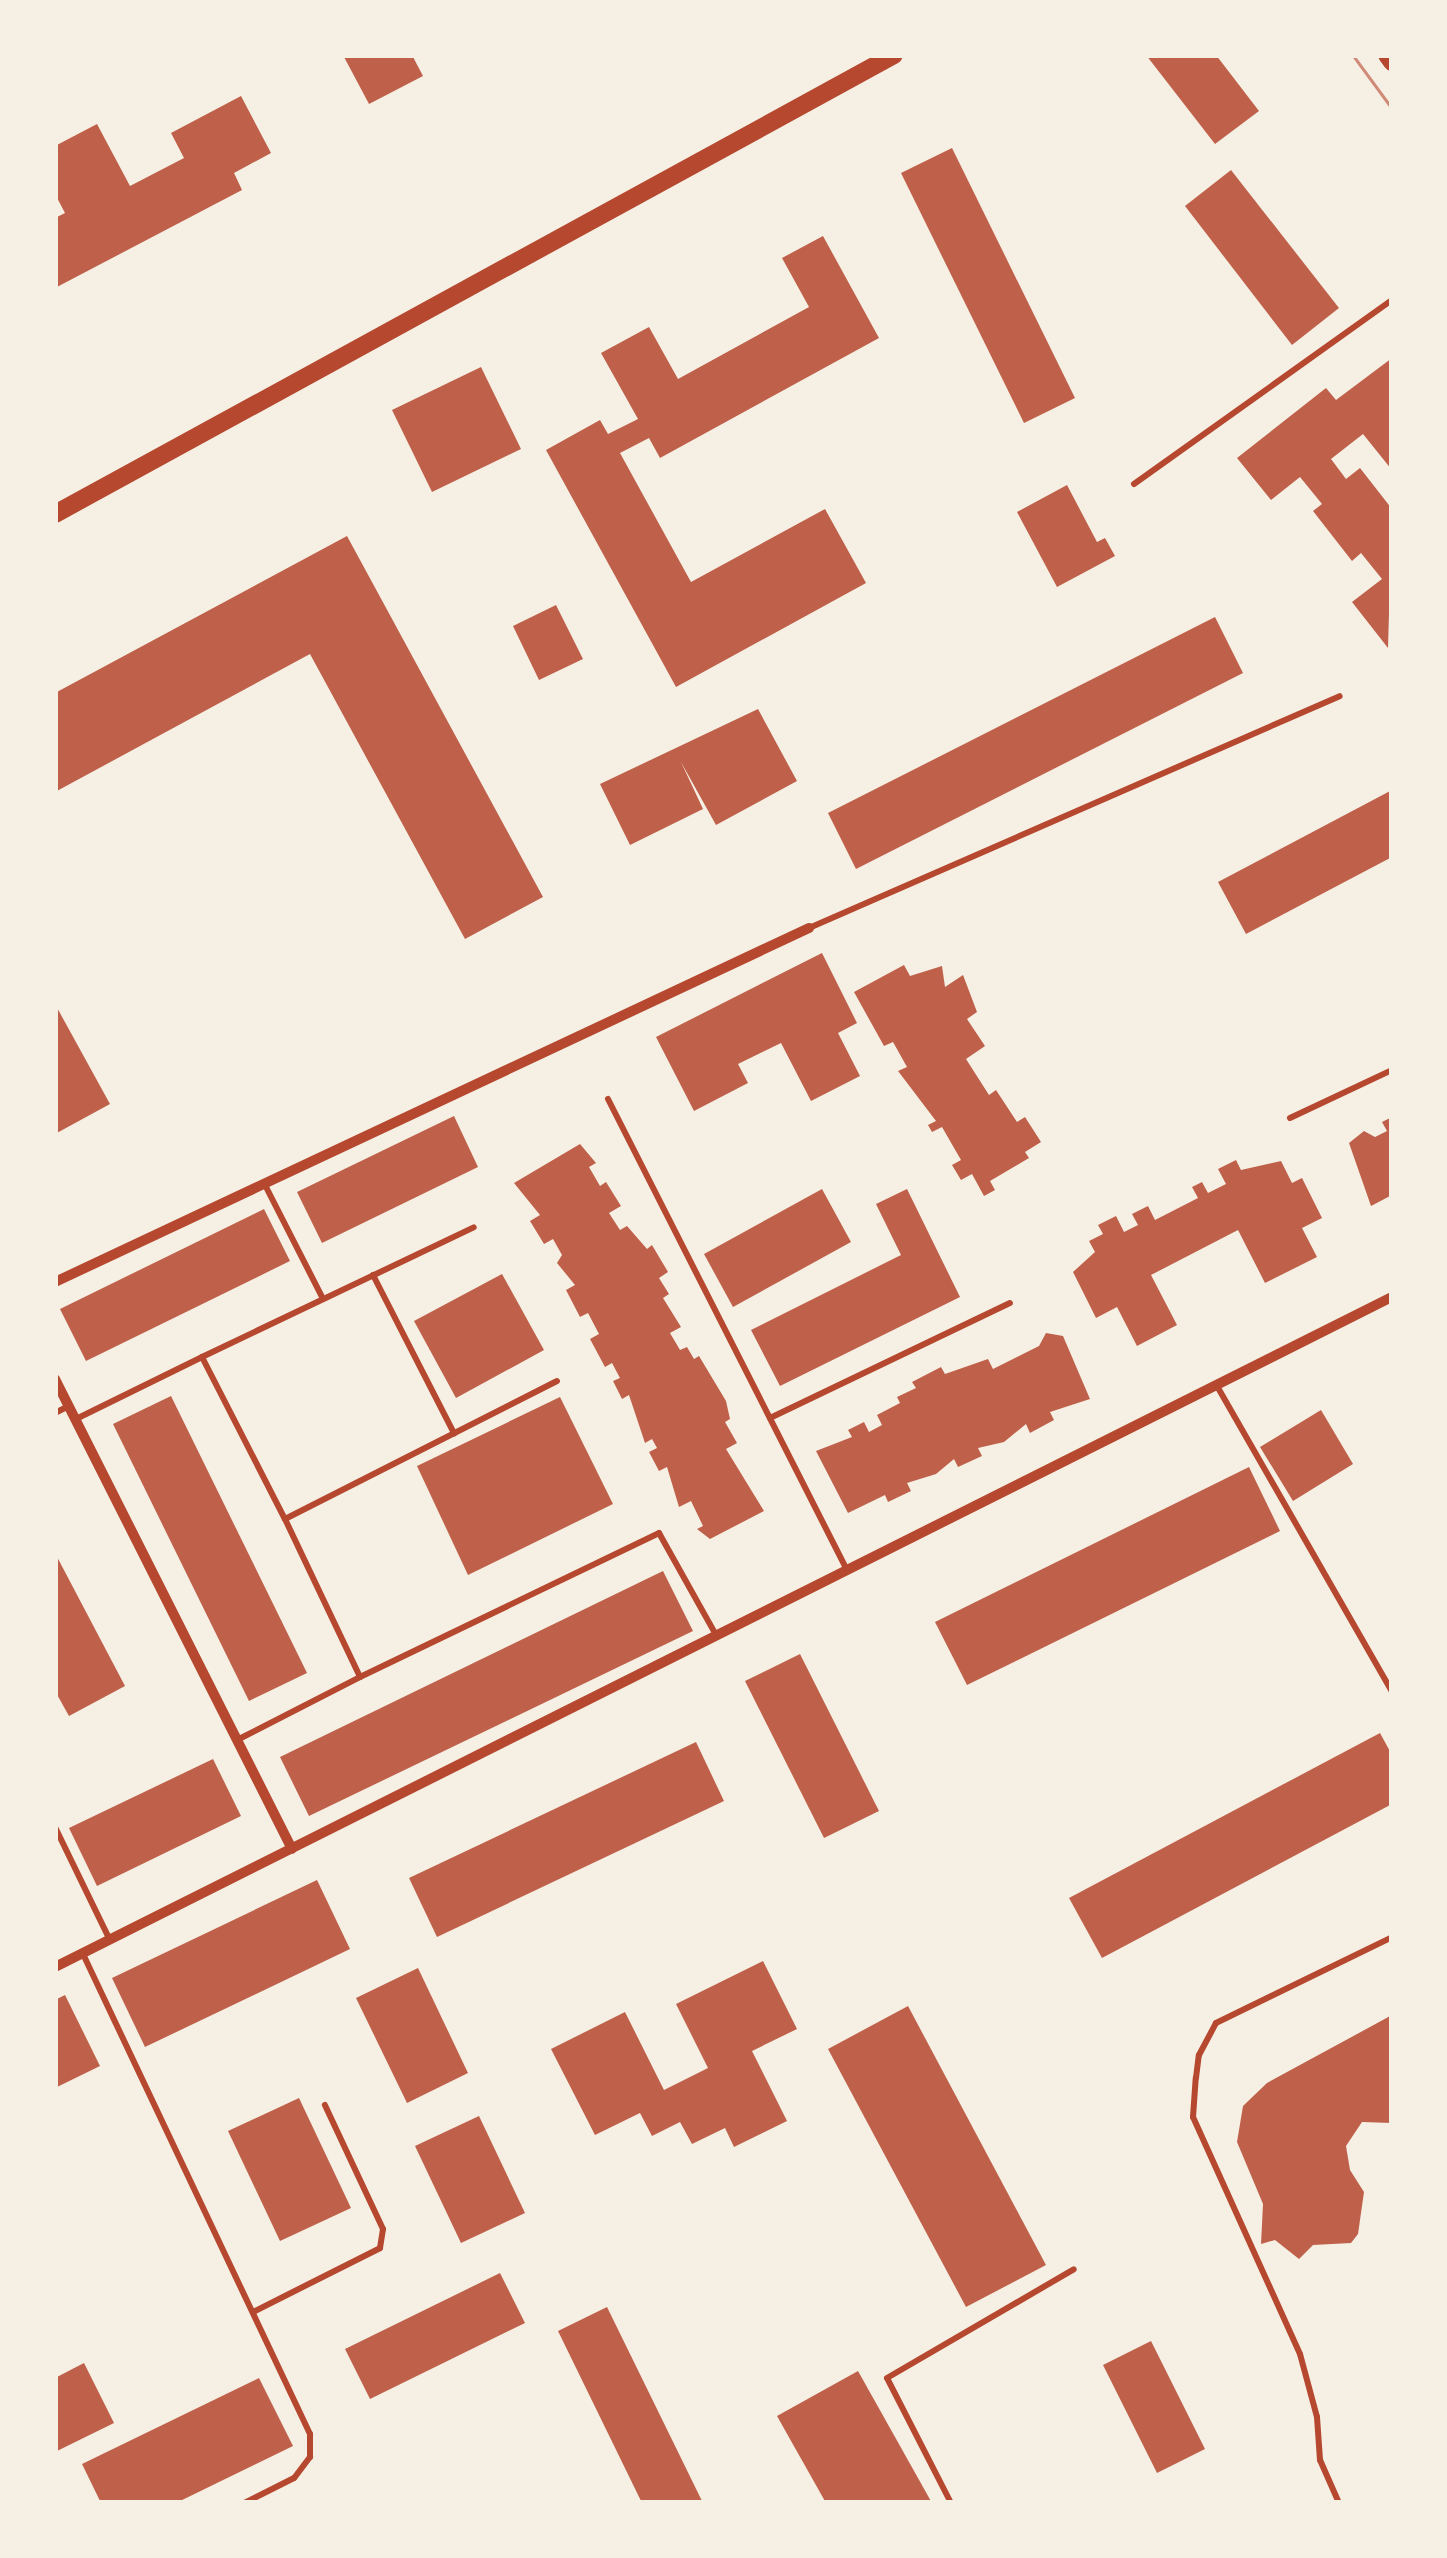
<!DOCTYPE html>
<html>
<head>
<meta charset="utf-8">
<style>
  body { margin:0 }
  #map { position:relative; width:1447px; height:2558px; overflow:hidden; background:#f6efe4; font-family:"Open Sans",sans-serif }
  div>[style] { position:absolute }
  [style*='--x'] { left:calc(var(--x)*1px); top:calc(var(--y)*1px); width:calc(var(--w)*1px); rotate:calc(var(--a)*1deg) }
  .building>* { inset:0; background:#bf614a }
  .service>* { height:6px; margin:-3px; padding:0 3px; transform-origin:3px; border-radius:3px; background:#b5482f }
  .minor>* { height:10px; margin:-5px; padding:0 5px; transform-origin:5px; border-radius:5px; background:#b5482f }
  .tertiary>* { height:18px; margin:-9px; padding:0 9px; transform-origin:9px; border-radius:9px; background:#b5482f }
  .tram>* { height:2.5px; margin:-1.25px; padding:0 1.25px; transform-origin:1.25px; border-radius:1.25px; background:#cf8b77 }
  span { translate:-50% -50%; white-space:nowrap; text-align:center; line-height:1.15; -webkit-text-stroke:9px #f6efe4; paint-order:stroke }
  .frame { position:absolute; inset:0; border:58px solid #f6efe4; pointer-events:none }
</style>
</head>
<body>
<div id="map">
  <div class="building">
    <i style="clip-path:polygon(343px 55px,412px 55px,423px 76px,369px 104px)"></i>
    <i style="clip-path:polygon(1146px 55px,1216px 55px,1259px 111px,1215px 144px)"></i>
    <i style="clip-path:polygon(241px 96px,271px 153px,234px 173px,242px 190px,55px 288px,55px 218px,65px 213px,55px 194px,55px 146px,97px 124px,130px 186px,184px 158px,171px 133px)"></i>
    <i style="clip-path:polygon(952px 148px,1075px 398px,1024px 423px,901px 173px)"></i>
    <i style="clip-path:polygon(1231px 170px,1339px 308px,1292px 345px,1185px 206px)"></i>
    <i style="clip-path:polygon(823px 236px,879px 338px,660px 458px,649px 438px,620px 453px,691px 582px,825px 509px,866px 583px,676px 687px,546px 450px,600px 420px,608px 434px,638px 419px,601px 353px,649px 327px,678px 379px,809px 307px,782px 258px)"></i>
    <i style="clip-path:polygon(1392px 358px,1392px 470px,1363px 434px,1331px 459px,1346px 479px,1360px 468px,1392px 509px,1388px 648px,1352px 602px,1382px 579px,1361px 553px,1352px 561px,1313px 511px,1322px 504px,1300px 477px,1271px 500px,1237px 458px,1326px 388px,1336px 400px)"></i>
    <i style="clip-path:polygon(481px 367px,521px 449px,432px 492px,392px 410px)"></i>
    <i style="clip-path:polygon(1067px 485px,1097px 542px,1105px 538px,1115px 556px,1057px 587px,1017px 512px)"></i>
    <i style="clip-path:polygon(347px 536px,543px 897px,465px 939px,310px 654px,55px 792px,55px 693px)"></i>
    <i style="clip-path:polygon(556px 605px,583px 659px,539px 680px,513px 626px)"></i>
    <i style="clip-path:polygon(1215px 617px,1243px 673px,856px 869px,828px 813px)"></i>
    <i style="clip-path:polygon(758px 709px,797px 781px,716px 825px,681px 762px,703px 809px,630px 845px,600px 784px)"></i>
    <i style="clip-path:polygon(1392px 790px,1392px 857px,1246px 934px,1218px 882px)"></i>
    <i style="clip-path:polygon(822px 953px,857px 1023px,838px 1033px,860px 1076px,811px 1101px,781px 1043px,738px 1064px,748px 1083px,694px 1111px,656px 1037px)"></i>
    <i style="clip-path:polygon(904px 965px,910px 976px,942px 966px,945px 987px,963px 975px,977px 1012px,967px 1019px,985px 1046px,966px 1059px,989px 1095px,996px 1090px,1017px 1122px,1025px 1117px,1041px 1142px,1025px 1152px,1029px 1158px,990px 1181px,995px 1190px,984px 1196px,972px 1174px,961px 1180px,952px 1165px,961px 1160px,942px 1127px,932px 1132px,928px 1125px,936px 1121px,898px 1071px,907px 1067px,893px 1042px,884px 1046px,854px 992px)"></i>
    <i style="clip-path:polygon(55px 1004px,110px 1104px,55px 1134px)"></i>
    <i style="clip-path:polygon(454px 1116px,478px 1167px,322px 1243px,297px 1192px)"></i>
    <i style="clip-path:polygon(1392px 1117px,1392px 1195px,1371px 1206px,1349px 1143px,1364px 1131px,1375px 1137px,1387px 1131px,1382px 1122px)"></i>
    <i style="clip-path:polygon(580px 1144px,596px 1163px,589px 1167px,600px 1186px,606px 1182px,621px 1206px,609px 1213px,620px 1230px,627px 1226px,647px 1249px,652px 1245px,668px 1272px,659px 1278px,669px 1294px,663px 1298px,681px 1327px,670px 1333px,680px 1350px,687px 1347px,694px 1359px,699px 1356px,726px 1401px,730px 1419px,725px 1422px,737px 1443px,726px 1449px,764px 1511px,710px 1539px,697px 1529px,703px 1526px,691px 1501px,679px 1507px,667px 1467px,659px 1471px,649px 1452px,657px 1448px,652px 1439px,645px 1443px,629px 1395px,622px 1399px,613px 1381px,620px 1378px,612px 1363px,605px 1367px,590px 1339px,599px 1334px,588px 1313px,580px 1317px,566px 1290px,575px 1285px,557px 1263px,562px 1255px,553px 1239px,544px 1244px,530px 1221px,540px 1215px,514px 1183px)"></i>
    <i style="clip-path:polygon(1236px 1160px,1241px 1170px,1281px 1161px,1292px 1183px,1302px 1178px,1322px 1218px,1302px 1228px,1317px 1257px,1265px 1283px,1238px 1230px,1151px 1275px,1177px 1325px,1137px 1346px,1117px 1307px,1096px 1318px,1073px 1272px,1095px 1252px,1089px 1241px,1103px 1234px,1098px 1225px,1116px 1216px,1124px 1232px,1138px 1225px,1132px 1214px,1148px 1206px,1155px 1220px,1198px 1198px,1192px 1187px,1202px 1182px,1208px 1193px,1226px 1184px,1218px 1169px)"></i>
    <i style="clip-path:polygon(822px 1189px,851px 1242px,733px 1307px,704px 1254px)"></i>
    <i style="clip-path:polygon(907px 1189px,960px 1297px,780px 1386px,751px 1330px,901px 1255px,876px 1204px)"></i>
    <i style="clip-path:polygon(264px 1209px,290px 1261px,86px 1361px,60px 1309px)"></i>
    <i style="clip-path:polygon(502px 1274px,544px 1350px,456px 1398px,414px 1321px)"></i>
    <i style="clip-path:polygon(1046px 1333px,1063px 1336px,1090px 1399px,1050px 1412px,1054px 1420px,1030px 1433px,1026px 1424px,1004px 1442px,978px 1448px,982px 1456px,958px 1467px,954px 1459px,936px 1474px,907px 1483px,911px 1491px,888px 1502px,885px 1495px,848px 1513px,816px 1451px,852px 1437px,848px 1430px,864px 1422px,869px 1432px,882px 1425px,877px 1415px,900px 1403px,897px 1397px,916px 1388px,912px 1382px,941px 1367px,945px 1374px,988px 1359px,993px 1369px,1039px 1346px)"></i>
    <i style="clip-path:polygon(171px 1396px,307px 1673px,249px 1701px,113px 1424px)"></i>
    <i style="clip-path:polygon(560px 1397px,613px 1504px,468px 1575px,417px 1466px)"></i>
    <i style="clip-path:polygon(1321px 1410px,1353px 1464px,1293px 1501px,1260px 1447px)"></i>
    <i style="clip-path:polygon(1249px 1467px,1280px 1531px,967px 1685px,935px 1622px)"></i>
    <i style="clip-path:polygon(55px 1553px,125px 1686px,69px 1716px,55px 1691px)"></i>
    <i style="clip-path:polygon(663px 1571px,693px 1631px,309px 1816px,280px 1757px)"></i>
    <i style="clip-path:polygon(800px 1654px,879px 1811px,824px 1838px,745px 1681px)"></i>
    <i style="clip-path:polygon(1380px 1733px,1392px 1755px,1392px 1804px,1102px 1958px,1069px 1898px)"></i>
    <i style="clip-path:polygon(696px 1742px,724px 1801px,437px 1937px,409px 1878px)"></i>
    <i style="clip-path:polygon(213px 1759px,241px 1816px,97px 1886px,69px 1828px)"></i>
    <i style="clip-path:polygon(317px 1880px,350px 1949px,145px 2047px,112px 1978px)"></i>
    <i style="clip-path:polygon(763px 1961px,797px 2029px,752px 2051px,787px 2121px,734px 2147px,725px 2128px,692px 2144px,680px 2122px,652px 2136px,640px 2113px,595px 2135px,551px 2049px,625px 2012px,664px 2090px,708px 2068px,676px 2004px)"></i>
    <i style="clip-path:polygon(418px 1968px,468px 2073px,407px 2103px,356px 1998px)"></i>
    <i style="clip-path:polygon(65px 1995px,100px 2066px,55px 2088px,55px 2000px)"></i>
    <i style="clip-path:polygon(908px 2006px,1046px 2265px,966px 2307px,828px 2049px)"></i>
    <i style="clip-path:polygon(1392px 2015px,1392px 2123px,1362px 2122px,1346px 2146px,1350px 2170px,1364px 2192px,1358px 2234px,1351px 2243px,1313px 2245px,1299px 2259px,1275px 2240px,1261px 2244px,1263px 2204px,1237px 2142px,1243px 2106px,1267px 2083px)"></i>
    <i style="clip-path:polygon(299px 2098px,351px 2208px,280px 2241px,228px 2131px)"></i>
    <i style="clip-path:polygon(479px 2116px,525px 2213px,461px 2243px,415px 2146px)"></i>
    <i style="clip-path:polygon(500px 2273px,525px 2323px,370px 2399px,345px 2349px)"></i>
    <i style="clip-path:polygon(607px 2307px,703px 2503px,642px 2503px,558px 2331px)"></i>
    <i style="clip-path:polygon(1151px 2341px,1205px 2449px,1157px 2473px,1103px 2365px)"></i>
    <i style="clip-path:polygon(84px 2363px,114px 2423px,55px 2452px,55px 2378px)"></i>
    <i style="clip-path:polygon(858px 2371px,932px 2503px,826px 2503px,777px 2416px)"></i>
    <i style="clip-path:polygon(259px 2378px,293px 2446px,176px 2503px,101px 2503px,82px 2464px)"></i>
  </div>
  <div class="service">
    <i style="--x:1134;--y:484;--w:317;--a:-35.5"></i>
    <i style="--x:809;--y:928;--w:579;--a:-23.6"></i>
    <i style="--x:608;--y:1099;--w:528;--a:63.1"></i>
    <i style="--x:1290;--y:1118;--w:113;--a:-25.2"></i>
    <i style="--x:264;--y:1183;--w:130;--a:63"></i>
    <i style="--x:373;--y:1275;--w:178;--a:62.9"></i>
    <i style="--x:202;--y:1357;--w:301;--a:-25.5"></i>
    <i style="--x:1217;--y:1386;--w:352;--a:60.2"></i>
    <i style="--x:55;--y:1413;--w:16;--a:-27"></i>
    <i style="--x:770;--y:1418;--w:266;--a:-25.6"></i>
    <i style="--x:76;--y:1419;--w:140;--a:-26.2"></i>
    <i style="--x:202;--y:1357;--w:182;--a:62.9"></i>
    <i style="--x:285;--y:1519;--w:305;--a:-26.9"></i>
    <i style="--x:285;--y:1519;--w:175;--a:64.6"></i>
    <i style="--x:360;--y:1677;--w:332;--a:-25.7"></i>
    <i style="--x:659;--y:1533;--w:117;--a:60.8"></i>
    <i style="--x:237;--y:1740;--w:138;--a:-27.1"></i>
    <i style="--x:55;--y:1827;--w:123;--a:64.1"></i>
    <i style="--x:83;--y:1954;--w:531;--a:64.69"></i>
    <i style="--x:310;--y:2434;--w:23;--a:90"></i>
    <i style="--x:310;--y:2457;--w:26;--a:127"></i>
    <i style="--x:294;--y:2478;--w:56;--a:153.4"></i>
    <i style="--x:253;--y:2312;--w:142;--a:-26.7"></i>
    <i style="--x:380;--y:2248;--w:19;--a:-81"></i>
    <i style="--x:383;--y:2229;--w:137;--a:-115.1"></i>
    <i style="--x:951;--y:2503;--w:140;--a:-117.1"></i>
    <i style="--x:887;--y:2378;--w:216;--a:-30.2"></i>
    <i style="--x:1339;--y:2503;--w:47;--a:-113.8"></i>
    <i style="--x:1320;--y:2460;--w:43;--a:-94"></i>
    <i style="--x:1317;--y:2417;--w:65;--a:-105.1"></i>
    <i style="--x:1300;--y:2354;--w:260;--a:-114.3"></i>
    <i style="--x:1193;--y:2117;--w:39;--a:-86"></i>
    <i style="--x:1196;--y:2078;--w:23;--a:-83"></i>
    <i style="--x:1199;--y:2055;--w:36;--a:-62"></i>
    <i style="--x:1216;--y:2023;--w:196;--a:-26"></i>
  </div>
  <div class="minor">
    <i style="--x:55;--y:1282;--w:833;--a:-25.15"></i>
    <i style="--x:55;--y:1379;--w:526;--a:63.24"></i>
    <i style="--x:55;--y:1967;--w:1495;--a:-26.62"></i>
  </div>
  <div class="tertiary">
    <i style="--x:1387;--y:55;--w:9;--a:54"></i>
    <i style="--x:55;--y:514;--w:956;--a:-28.68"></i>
  </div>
  <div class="tram">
    <i style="--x:1353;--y:55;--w:66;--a:53.7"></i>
  </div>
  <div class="frame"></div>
</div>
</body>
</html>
